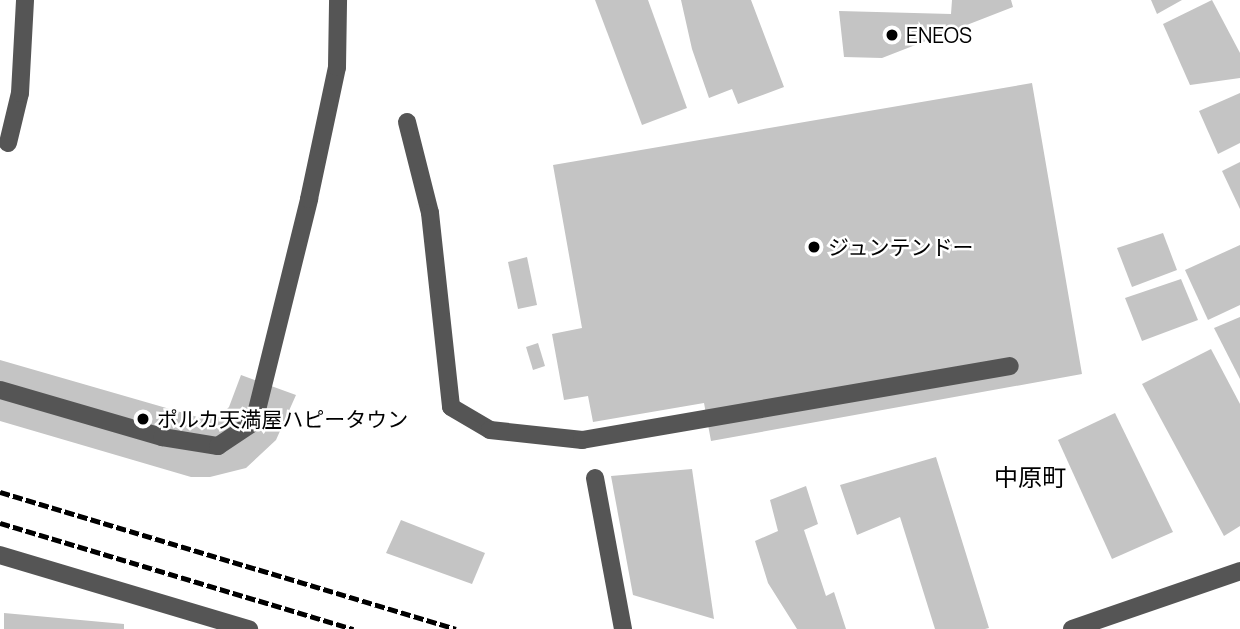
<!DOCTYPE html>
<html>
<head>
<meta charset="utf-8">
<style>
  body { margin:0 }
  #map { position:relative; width:1240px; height:629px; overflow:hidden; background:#fff; font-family:Manrope,"Noto Sans JP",sans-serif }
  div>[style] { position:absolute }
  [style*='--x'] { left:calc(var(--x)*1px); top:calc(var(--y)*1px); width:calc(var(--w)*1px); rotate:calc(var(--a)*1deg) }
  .building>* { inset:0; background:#c4c4c4 }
  .minor>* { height:18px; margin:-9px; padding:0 9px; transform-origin:9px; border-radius:9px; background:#555 }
  .rail>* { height:5px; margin-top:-2.5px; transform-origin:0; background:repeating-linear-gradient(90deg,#000 0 10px,transparent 0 13.5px) }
  .dots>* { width:19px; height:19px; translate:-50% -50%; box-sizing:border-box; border:4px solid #fff; border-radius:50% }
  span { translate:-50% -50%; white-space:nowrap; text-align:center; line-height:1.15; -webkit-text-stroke:5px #fff; paint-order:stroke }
  .poi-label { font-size:21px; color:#000 }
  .left { translate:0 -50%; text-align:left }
  .quarter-label { font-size:24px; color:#000 }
</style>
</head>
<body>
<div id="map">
  <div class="building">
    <i style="clip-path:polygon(595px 0,648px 0,687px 108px,642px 125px)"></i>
    <i style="clip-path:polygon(681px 0,751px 0,784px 87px,738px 104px,732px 89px,709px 98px,692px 49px)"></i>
    <i style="clip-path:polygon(952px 0,1011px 0,1013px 7px,882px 58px,844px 57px,839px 11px,951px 14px)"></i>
    <i style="clip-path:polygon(1151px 0,1182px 0,1157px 14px)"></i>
    <i style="clip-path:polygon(1212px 0,1240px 53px,1240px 78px,1190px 85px,1163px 24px)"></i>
    <i style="clip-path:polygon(1032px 83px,1082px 374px,711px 441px,704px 403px,593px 422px,588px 396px,564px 400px,552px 334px,582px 328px,553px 165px)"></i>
    <i style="clip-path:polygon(1240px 93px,1240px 143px,1218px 154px,1199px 111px)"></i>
    <i style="clip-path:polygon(1240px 162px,1240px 209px,1222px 171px)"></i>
    <i style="clip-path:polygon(1163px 233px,1177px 270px,1132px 287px,1117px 248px)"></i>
    <i style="clip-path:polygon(1240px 245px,1240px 305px,1208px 320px,1185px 270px)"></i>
    <i style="clip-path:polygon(527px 257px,537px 305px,518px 309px,508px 262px)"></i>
    <i style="clip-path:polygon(1181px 279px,1198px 320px,1142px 341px,1125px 298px)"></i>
    <i style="clip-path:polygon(1240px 317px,1240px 379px,1214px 328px)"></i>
    <i style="clip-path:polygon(538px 343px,545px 366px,533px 370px,526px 347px)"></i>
    <i style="clip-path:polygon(1211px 349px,1240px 404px,1240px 526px,1224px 536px,1142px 384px)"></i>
    <i style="clip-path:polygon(0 360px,201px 418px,219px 417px,229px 407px,241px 375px,296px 395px,276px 440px,246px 468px,210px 477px,191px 477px,0 421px)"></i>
    <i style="clip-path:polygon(1115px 413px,1173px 532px,1112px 559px,1058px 440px)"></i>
    <i style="clip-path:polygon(936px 457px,989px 628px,985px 629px,935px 629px,900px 517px,857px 535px,840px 485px)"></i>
    <i style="clip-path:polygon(692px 469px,714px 619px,633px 595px,611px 476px)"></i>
    <i style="clip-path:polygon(806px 486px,818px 524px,804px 530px,826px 596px,834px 592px,846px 629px,797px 629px,768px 583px,755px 541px,778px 531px,770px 500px)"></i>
    <i style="clip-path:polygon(401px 520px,485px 553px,472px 584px,386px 553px)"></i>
    <i style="clip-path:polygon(4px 613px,124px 624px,124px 629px,4px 629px)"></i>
  </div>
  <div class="minor">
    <i style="--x:407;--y:122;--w:94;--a:75.8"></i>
    <i style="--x:430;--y:213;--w:195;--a:83.8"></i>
    <i style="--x:451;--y:407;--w:45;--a:30.5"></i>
    <i style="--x:490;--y:430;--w:93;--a:6.2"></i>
    <i style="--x:582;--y:440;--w:434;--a:-9.8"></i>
    <i style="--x:8;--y:143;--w:51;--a:-76.5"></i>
    <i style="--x:20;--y:93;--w:93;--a:-86.9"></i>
    <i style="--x:0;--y:390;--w:169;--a:16.2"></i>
    <i style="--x:162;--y:437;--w:57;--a:9.1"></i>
    <i style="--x:218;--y:446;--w:43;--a:-33.7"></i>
    <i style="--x:254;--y:422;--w:230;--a:-76.1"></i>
    <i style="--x:309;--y:199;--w:135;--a:-78"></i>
    <i style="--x:337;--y:67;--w:67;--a:-89.1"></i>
    <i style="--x:595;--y:478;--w:154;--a:79.5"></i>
    <i style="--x:0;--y:555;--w:260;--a:16.6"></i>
    <i style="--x:1072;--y:629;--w:178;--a:-19"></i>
  </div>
  <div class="rail">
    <i style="--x:0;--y:492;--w:476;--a:16.7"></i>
    <i style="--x:0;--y:523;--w:369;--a:16.7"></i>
  </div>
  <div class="dots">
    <i style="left:892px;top:35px;background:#000"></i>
    <i style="left:814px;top:247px;background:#000"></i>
    <i style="left:143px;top:419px;background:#000"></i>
  </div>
  <div class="poi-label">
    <span class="left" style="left:906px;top:35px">ENEOS</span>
    <span class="left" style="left:828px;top:247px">ジュンテンドー</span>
    <span class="left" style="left:157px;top:419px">ポルカ天満屋ハピータウン</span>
  </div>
  <div class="quarter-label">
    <span style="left:1030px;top:477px">中原町</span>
  </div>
</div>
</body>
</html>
